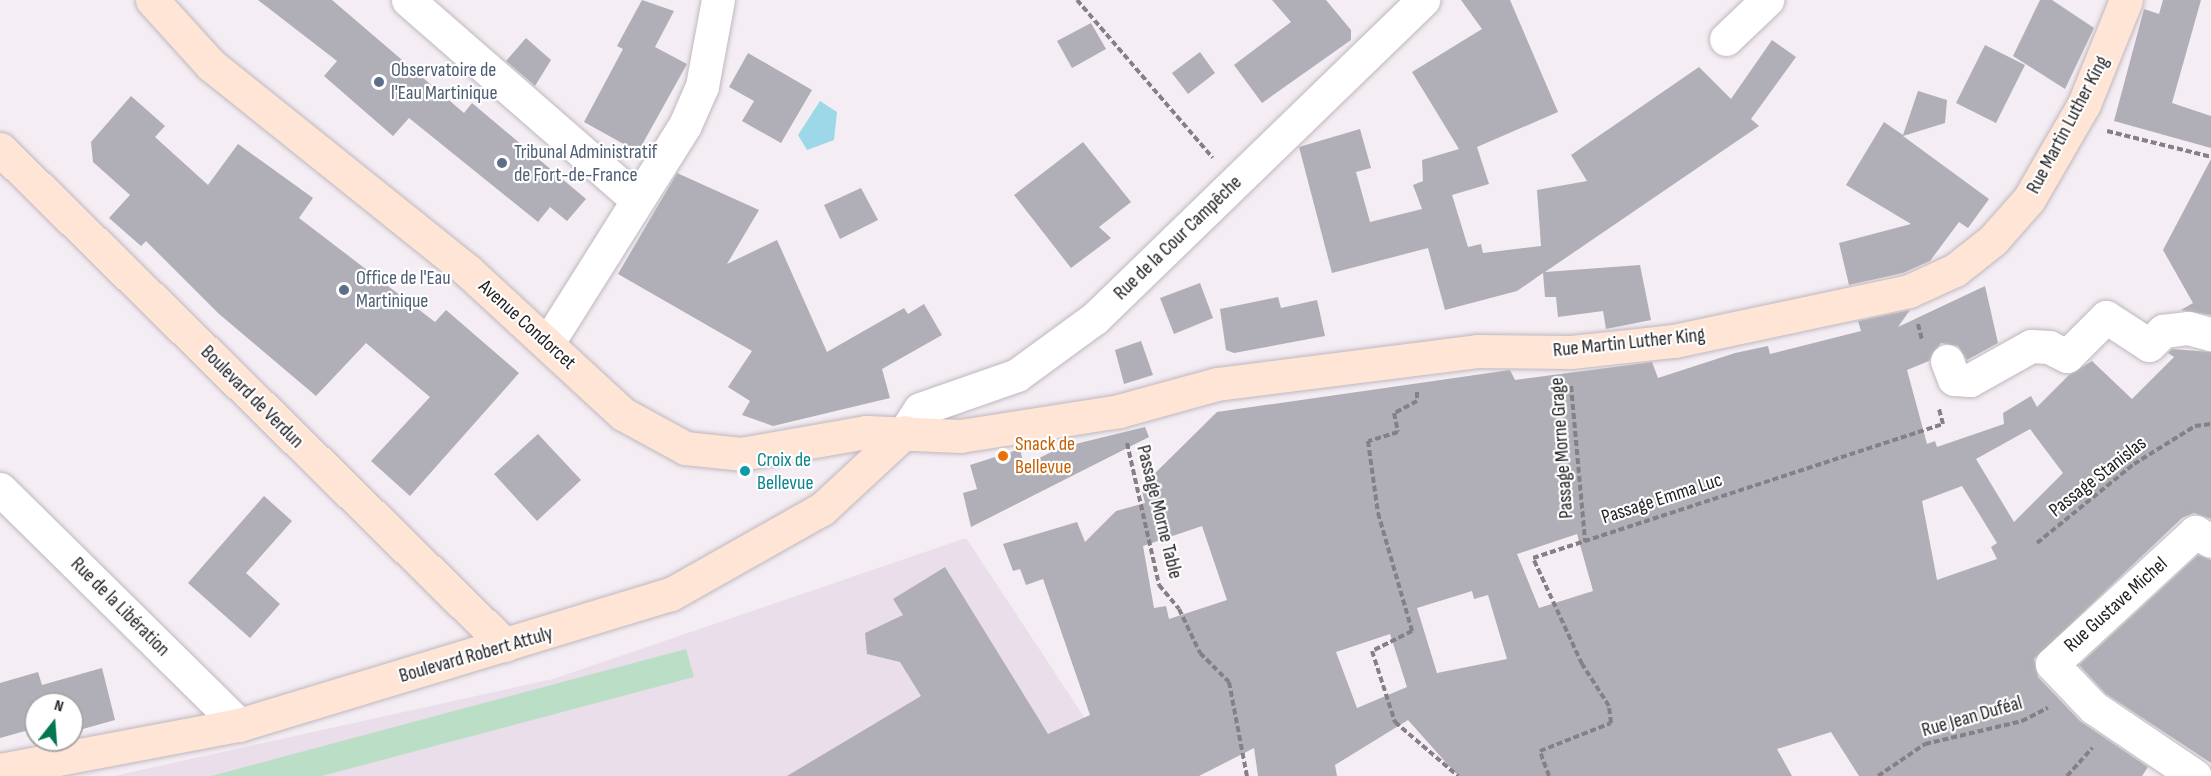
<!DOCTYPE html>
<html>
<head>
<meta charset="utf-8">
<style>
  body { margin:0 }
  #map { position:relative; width:2211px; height:776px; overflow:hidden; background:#f4edf3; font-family:"Sofia Sans Condensed",sans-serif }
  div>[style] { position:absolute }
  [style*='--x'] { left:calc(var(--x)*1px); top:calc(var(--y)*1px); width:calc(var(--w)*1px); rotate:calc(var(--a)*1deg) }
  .built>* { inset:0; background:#eadeea }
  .green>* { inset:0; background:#bbdfc6 }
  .water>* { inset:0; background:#9dd8e9 }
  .building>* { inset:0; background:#b0aeb6 }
  .path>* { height:4px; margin-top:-2px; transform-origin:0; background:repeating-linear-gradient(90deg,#858085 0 6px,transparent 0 9px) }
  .roads { filter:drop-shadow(0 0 2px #beb8be) drop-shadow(0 0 2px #beb8be) }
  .street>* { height:33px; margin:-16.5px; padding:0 16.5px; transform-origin:16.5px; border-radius:16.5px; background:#fff }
  .secondary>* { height:33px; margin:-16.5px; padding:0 16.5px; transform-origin:16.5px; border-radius:16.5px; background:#fee5d5 }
  .dots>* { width:16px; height:16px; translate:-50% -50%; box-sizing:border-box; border:3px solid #fff; border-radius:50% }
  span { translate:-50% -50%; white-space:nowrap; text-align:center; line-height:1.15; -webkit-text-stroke:4.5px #fff; paint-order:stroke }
  .service-label { font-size:20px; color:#4e5e75 }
  .left { translate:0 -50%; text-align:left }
  .street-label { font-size:20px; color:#252225 }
  .food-label { font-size:20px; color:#c56008 }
  .culture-label { font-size:20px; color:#0d838f }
  .north { position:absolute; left:24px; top:692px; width:60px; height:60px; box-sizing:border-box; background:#fff; border:2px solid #a8a7a8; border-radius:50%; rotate:17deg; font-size:16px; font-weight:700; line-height:24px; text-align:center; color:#252225 }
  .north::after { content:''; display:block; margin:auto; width:21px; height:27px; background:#037752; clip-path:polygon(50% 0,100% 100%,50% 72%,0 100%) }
</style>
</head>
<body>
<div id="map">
  <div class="built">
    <i style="clip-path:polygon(966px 538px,1123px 776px,114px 776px,553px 679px)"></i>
  </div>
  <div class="green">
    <i style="clip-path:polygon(686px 649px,694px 677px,322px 776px,211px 776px)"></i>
  </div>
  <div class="water">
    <i style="clip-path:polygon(820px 101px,837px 112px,834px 140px,807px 150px,798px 135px)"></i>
  </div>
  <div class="building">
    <i style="clip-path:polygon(258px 0,332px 0,464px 113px,472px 103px,586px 199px,567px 221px,550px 207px,538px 222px,409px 118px,393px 136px,324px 76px,337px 61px)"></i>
    <i style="clip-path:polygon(642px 0,674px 11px,655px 47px,687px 64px,638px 152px,584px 122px,623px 49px,617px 46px)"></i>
    <i style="clip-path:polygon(1272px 0,1326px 0,1351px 30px,1351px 40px,1262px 103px,1234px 65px,1291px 22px)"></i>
    <i style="clip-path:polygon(1461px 0,1510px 0,1558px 112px,1477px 147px,1489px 184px,1452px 195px,1468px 247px,1481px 244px,1483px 253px,1541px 246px,1537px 190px,1587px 181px,1571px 155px,1699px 67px,1731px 99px,1772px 40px,1796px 57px,1751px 119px,1759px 126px,1545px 272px,1640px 265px,1651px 320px,1606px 329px,1603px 311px,1558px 317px,1556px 297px,1545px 297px,1543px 273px,1517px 291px,1445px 310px,1428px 248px,1332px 273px,1299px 147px,1360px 129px,1371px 168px,1356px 172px,1370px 222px,1422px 209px,1413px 185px,1423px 181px,1422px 160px,1459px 149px,1412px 72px,1482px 29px)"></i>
    <i style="clip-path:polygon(2040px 0,2052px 0,2094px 28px,2065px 89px,2013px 56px)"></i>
    <i style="clip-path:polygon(2163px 0,2201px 0,2172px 103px,2211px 116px,2211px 148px,2114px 121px,2144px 9px,2159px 14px)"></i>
    <i style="clip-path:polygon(1091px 23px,1106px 49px,1072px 68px,1057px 41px)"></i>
    <i style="clip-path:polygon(526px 38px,551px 60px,535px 86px,506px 61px)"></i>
    <i style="clip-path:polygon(1985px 45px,2025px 65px,1996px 123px,1956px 103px)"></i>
    <i style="clip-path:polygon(1200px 52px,1215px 73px,1188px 94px,1172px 73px)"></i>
    <i style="clip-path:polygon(748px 53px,812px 90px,781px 143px,742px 121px,754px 101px,729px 87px)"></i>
    <i style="clip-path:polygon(1918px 91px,1947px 100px,1945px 123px,1903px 136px,1989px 199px,1968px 228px,1959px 222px,1930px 261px,1903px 273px,1849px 285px,1839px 243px,1911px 224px,1846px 185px,1884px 122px,1903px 135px)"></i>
    <i style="clip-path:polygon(131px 96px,165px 126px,155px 137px,208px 185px,238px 144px,313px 198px,299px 218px,435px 322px,446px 310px,519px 373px,410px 496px,371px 461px,430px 397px,366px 343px,316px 396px,218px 313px,146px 241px,141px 246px,109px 218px,130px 195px,93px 162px,91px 142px)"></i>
    <i style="clip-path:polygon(1083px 142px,1131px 202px,1099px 227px,1111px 238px,1071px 268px,1014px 195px)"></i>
    <i style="clip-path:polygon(2211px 159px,2211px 315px,2181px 310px,2193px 303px,2163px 250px)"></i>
    <i style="clip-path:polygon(677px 173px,759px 210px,727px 264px,777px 240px,827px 352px,904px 308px,908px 314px,924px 304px,942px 335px,882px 369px,890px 398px,773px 426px,742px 415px,750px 401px,728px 387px,752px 351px,618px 274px)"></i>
    <i style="clip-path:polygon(861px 188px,878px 220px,840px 239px,824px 205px)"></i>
    <i style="clip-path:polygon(1200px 283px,1213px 318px,1174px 334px,1160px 298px)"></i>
    <i style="clip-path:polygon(evenodd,1985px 286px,1998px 343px,1967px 360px,1958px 346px,1941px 343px,1929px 361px,1907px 370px,1927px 444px,1935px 441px,1937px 447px,2004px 424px,2003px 413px,2031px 396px,2037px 407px,2069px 375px,2092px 361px,2132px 399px,2174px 357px,2168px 353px,2172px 349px,2211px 352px,2211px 519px,2194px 513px,2182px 518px,2034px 659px,2038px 677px,2080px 721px,2148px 767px,2142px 776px,1859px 776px,1831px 732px,1777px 749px,1792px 776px,1458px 776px,1408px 720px,1335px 765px,1337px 776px,1258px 776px,1254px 748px,1199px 776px,787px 776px,921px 696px,900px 662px,867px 654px,865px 633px,903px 615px,893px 599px,945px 567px,1048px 734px,1090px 715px,1043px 579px,1026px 585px,1020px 569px,1013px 571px,1003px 544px,1077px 522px,1085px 542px,1116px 511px,1145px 503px,1141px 487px,1217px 412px,1510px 370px,1515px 380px,1652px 362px,1658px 378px,1735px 353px,1768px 346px,1770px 354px,1861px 331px,1858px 321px,1910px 310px,1898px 327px,1985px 286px,2030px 429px,2063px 473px,2014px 522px,1976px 459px,2030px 429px,1985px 286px,1962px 486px,1997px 543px,1991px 547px,1997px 559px,1937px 580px,1922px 501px,1962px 486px,1985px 286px,1202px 526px,1227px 600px,1169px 619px,1166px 606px,1154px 608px,1143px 546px,1202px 526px,1985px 286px,1577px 534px,1593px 591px,1539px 608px,1517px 554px,1577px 534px,1985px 286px,1472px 591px,1474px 599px,1488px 595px,1507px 659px,1437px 673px,1417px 608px,1472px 591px,1985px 286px,1390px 634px,1407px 687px,1357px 708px,1336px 652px,1390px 634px)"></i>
    <i style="clip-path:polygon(1278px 297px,1281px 308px,1317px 300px,1325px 336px,1234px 353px,1226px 350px,1220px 309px)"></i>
    <i style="clip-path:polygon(1141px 341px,1153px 375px,1124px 384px,1115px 350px)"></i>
    <i style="clip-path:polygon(1145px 427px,1149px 437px,971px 527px,963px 493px,977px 489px,970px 465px,1020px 449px,1024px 466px,1059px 448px)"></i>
    <i style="clip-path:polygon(538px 434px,581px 480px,537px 521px,494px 474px)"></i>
    <i style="clip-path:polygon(264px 496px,292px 521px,246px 573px,280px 604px,250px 638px,188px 583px)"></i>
    <i style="clip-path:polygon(2198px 555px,2211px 560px,2211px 763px,2106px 694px,2079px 665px)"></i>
    <i style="clip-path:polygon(102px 668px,115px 720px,72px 732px,72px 704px,36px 704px,36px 728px,0 738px,0 683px,38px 672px,42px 685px)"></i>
  </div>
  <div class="path">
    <i style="--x:1077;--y:0;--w:208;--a:49.3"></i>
    <i style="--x:2107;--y:131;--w:107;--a:14"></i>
    <i style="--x:1918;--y:324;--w:16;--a:76"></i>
    <i style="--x:1571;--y:386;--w:156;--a:84.8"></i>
    <i style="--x:1417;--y:392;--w:9;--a:90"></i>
    <i style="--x:1417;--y:401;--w:26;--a:152"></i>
    <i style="--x:1394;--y:413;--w:19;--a:78"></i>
    <i style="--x:1398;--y:432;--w:31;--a:163"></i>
    <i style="--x:1368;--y:441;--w:73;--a:82.1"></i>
    <i style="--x:1378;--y:513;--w:123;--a:73.9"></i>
    <i style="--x:1412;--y:631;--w:45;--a:153.4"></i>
    <i style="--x:1372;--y:651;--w:75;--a:72.1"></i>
    <i style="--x:1395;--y:722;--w:83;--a:40.6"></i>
    <i style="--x:1127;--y:443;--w:146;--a:77.3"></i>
    <i style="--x:1159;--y:585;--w:31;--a:50"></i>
    <i style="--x:1179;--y:609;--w:49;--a:64.5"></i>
    <i style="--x:1200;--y:653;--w:41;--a:45"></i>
    <i style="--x:1229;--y:682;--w:96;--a:79.2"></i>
    <i style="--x:2037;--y:543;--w:125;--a:-39.2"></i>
    <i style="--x:2134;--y:464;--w:72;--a:-31.9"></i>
    <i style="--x:2195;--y:426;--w:16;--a:-7"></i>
    <i style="--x:1549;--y:776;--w:27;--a:-110"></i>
    <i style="--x:1540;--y:751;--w:76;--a:-21.5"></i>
    <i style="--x:1611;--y:723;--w:17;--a:-97"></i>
    <i style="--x:1609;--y:706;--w:50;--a:-122.7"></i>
    <i style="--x:1582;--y:664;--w:117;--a:-114.8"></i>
    <i style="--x:1533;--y:558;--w:431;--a:-18.1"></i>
    <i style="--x:1943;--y:424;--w:16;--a:-105"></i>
    <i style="--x:1878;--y:776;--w:57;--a:-34.2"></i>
    <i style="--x:1925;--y:744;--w:100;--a:-13.3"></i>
    <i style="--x:2022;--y:721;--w:29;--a:-27"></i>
    <i style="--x:2067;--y:776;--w:38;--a:-48"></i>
  </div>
  <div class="roads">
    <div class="street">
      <i style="--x:408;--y:0;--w:303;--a:41.1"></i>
      <i style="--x:1726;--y:39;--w:57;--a:-43.6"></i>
      <i style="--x:549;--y:341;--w:255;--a:-57.8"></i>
      <i style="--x:685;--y:125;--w:43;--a:-66.4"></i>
      <i style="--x:702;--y:86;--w:87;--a:-79.5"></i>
      <i style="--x:1947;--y:361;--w:19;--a:69"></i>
      <i style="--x:1954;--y:379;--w:16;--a:4"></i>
      <i style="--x:1970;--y:380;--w:70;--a:-29.1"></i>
      <i style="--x:2031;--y:346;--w:18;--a:3"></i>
      <i style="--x:2049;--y:347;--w:20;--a:27"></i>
      <i style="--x:2067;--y:356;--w:55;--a:-45"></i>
      <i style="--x:2106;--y:317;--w:51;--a:33.1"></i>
      <i style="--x:2149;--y:345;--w:20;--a:-45"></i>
      <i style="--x:2163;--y:331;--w:25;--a:-7"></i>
      <i style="--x:2188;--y:328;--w:24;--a:15"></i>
      <i style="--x:905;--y:432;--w:27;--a:-57"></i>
      <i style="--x:920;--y:409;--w:103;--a:-19.3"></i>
      <i style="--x:1017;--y:375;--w:97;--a:-36.2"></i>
      <i style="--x:1095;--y:318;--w:457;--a:-44.1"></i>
      <i style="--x:0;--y:489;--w:336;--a:44.6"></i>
      <i style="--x:2195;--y:776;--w:122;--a:-146"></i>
      <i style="--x:2094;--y:708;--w:61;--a:-133.7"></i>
      <i style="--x:2052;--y:664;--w:195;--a:-42.7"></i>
      <i style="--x:2195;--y:532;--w:18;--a:29"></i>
    </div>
    <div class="secondary">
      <i style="--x:152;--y:0;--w:88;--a:47.8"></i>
      <i style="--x:211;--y:65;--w:329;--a:38.7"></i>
      <i style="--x:468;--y:271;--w:211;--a:42.7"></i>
      <i style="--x:623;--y:414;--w:71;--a:28.7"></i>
      <i style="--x:685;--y:448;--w:56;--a:6.1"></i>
      <i style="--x:741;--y:454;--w:127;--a:-10"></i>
      <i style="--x:866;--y:432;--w:94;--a:2.4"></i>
      <i style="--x:960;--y:436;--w:161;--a:-8.9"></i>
      <i style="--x:1119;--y:411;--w:102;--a:-15.4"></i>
      <i style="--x:1217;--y:384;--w:262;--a:-7.2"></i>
      <i style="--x:1477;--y:351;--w:94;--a:0.6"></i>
      <i style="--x:1571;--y:352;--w:104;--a:-6.1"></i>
      <i style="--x:1674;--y:341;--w:240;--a:-12"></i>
      <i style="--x:1909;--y:291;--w:51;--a:-24.5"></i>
      <i style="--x:1955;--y:270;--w:48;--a:-38.3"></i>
      <i style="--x:1993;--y:240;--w:55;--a:-48.7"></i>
      <i style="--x:2029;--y:199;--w:110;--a:-59.9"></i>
      <i style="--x:2084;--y:104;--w:112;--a:-68"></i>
      <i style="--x:0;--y:149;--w:708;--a:44.48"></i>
      <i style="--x:0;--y:770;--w:243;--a:-10.7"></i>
      <i style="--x:239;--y:725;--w:451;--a:-16.9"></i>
      <i style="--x:671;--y:594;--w:173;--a:-29.4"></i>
      <i style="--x:822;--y:509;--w:113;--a:-42.9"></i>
    </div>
  </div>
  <div class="dots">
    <i style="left:379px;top:82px;background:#5c6f8a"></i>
    <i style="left:502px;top:163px;background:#5c6f8a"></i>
    <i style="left:344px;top:290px;background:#5c6f8a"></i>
    <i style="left:1003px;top:456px;background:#e8710a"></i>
    <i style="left:745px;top:471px;background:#0f9aa8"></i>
  </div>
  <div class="service-label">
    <span class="left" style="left:391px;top:82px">Observatoire de<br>l'Eau Martinique</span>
    <span class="left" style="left:514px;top:164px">Tribunal Administratif<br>de Fort-de-France</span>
    <span class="left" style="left:356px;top:290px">Office de l'Eau<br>Martinique</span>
  </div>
  <div class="street-label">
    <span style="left:2068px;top:125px;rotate:-62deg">Rue Martin Luther King</span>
    <span style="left:1178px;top:238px;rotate:-44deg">Rue de la Cour Campêche</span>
    <span style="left:527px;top:325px;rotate:42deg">Avenue Condorcet</span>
    <span style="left:1629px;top:343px;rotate:-6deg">Rue Martin Luther King</span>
    <span style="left:252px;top:397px;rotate:45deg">Boulevard de Verdun</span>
    <span style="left:1562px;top:448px;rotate:-94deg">Passage Morne Grage</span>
    <span style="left:2098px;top:477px;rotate:-38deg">Passage Stanislas</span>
    <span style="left:1662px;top:499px;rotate:-18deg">Passage Emma Luc</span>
    <span style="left:1159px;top:512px;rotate:76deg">Passage Morne Table</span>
    <span style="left:2116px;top:605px;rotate:-42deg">Rue Gustave Michel</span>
    <span style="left:120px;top:607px;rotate:45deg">Rue de la Libération</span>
    <span style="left:476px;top:655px;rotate:-16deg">Boulevard Robert Attuly</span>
    <span style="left:1972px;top:717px;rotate:-16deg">Rue Jean Duféal</span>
  </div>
  <div class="food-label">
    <span class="left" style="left:1015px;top:456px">Snack de<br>Bellevue</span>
  </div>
  <div class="culture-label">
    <span class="left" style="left:757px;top:472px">Croix de<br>Bellevue</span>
  </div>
  <div class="north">N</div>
</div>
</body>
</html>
